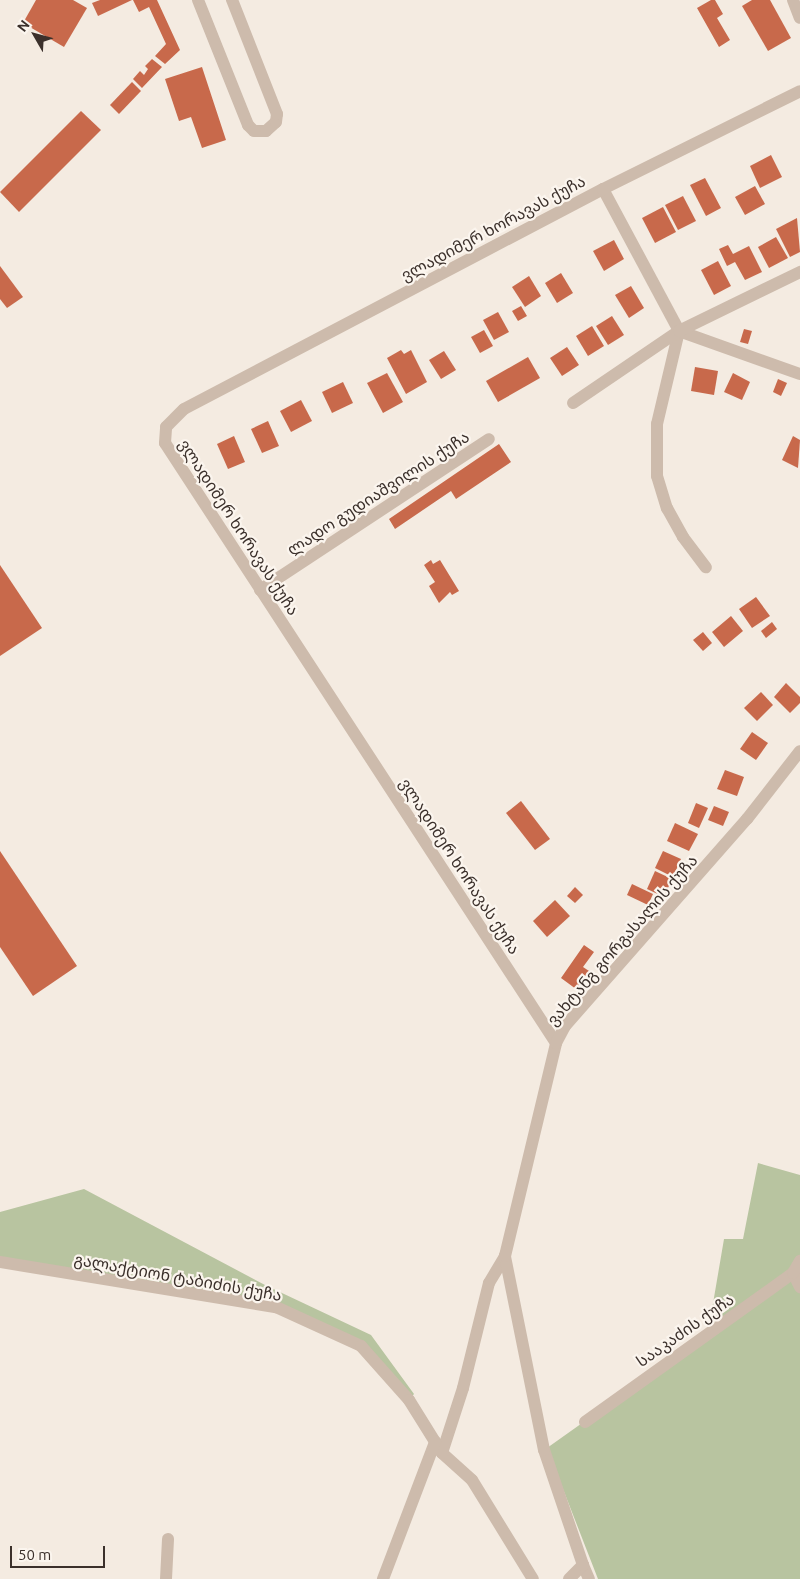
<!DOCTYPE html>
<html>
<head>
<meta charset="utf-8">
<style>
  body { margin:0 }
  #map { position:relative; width:800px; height:1579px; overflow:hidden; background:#f4ebe1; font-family:Ubuntu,"Noto Sans Georgian",sans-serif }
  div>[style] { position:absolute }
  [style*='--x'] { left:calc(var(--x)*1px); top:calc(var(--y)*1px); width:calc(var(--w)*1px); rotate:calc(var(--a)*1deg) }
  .green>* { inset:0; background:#b8c4a0 }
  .building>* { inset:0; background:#c8694b }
  .minor>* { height:12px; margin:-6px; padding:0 6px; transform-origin:6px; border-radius:6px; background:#cdbbac }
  span { translate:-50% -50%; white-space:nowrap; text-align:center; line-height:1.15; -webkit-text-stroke:4.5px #fbf5ee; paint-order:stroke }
  .street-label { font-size:16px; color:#3b302b }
  .north { position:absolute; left:10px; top:10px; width:50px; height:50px; -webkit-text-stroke:4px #fbf5ee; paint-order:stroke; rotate:308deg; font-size:14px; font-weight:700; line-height:20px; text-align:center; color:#3b302b }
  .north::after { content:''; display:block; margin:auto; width:18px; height:22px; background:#3b302b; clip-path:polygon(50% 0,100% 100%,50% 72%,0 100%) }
  .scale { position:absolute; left:10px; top:1546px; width:95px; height:22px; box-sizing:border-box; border:2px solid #3b302b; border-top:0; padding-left:6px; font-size:15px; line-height:18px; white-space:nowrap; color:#3b302b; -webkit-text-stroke:4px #fbf5ee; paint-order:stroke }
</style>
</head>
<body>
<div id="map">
  <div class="green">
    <i style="clip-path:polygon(758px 1163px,800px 1175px,800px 1579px,598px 1579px,547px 1448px,723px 1323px,710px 1321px,724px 1239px,743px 1239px)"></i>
    <i style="clip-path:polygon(84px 1189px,265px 1285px,371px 1335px,414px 1394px,409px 1400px,361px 1346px,276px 1307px,0 1262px,0 1212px)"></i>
  </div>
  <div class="building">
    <i style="clip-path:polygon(36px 0,73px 0,87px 8px,64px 47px,23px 23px)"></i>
    <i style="clip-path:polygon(100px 0,132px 0,98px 16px,92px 3px)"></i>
    <i style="clip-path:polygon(133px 0,157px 0,180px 50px,165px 64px,155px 56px,166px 44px,149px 7px,139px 12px)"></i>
    <i style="clip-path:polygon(711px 0,715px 0,723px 14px,717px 18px,730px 40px,719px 47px,697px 8px)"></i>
    <i style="clip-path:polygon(752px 0,770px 0,791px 38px,768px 51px,742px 6px)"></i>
    <i style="clip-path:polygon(152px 59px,162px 67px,142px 88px,133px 79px,140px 71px,144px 75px,148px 69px,145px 66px)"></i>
    <i style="clip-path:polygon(202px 67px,226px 140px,202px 148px,191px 117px,179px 121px,165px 79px)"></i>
    <i style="clip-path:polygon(132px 82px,141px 91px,119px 114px,110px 105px)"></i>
    <i style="clip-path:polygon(81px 111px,101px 130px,19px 212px,0 192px)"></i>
    <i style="clip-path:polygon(771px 155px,782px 177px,760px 188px,750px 166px)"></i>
    <i style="clip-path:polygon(705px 178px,721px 208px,706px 216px,690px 185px)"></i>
    <i style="clip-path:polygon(755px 186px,765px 204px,745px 215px,735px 197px)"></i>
    <i style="clip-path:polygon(683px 196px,696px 221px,678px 230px,665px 205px)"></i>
    <i style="clip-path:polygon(663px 207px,676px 232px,655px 243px,642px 218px)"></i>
    <i style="clip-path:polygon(797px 218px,800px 252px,790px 257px,776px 229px)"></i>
    <i style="clip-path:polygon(776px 237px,788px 258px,769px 268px,758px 247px)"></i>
    <i style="clip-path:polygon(614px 240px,624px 259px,604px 271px,593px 251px)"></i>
    <i style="clip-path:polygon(728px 245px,733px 254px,749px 246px,762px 272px,745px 280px,735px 262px,727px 266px,719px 249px)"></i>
    <i style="clip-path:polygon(718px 261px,731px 286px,714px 295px,701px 270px)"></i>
    <i style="clip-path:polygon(0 266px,23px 297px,7px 308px,0 299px)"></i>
    <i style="clip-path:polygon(561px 273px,573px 293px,557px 303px,545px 283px)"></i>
    <i style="clip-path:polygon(529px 276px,541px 296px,525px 307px,512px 287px)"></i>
    <i style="clip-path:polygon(631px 286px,644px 308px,629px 318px,615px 295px)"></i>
    <i style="clip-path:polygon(521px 306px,527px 316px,518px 321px,512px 311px)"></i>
    <i style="clip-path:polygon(498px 312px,509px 332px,494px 340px,483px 320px)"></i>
    <i style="clip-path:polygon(612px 316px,624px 335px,608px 345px,596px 326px)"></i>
    <i style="clip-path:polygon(592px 326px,604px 346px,588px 356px,576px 336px)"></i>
    <i style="clip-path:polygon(744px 329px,752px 331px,748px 344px,740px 342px)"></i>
    <i style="clip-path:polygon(484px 330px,493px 346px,480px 353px,471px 337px)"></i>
    <i style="clip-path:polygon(567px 347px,579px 365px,562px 376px,550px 358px)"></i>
    <i style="clip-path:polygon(401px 350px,404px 354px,411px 350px,427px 382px,406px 394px,387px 358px)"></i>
    <i style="clip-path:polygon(444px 351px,456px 370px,441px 379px,429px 360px)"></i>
    <i style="clip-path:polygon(528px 357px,540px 378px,498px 402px,486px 381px)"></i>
    <i style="clip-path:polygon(695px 367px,718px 371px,714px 395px,691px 391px)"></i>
    <i style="clip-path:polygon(387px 373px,403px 402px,383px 413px,367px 383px)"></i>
    <i style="clip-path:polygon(733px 373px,750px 382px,742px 400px,724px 392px)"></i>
    <i style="clip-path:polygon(778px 379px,787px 383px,781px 396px,773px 392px)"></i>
    <i style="clip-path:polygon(343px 382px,353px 403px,332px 413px,322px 392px)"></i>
    <i style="clip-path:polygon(301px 400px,312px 421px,291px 432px,280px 411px)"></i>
    <i style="clip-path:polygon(268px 421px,279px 446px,262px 453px,251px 429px)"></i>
    <i style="clip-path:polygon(234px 436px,245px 462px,228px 469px,217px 444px)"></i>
    <i style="clip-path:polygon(793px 436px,800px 440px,798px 468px,782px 460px)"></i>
    <i style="clip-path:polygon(499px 444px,511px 462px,456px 499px,451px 491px,395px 529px,389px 519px)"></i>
    <i style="clip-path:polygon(431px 560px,433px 564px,440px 560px,459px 591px,452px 595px,450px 592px,439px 603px,429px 586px,435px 582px,424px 565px)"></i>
    <i style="clip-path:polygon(0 565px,42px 628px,0 656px)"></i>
    <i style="clip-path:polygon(756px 597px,770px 616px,752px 628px,739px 609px)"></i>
    <i style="clip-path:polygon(731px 616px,743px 631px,724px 647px,712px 632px)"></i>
    <i style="clip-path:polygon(772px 622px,777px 629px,766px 638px,761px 631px)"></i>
    <i style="clip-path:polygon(703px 632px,712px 643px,703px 651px,693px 640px)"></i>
    <i style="clip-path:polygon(786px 683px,800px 697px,800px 703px,790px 713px,774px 697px)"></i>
    <i style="clip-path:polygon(761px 692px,773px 705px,757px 721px,744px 708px)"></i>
    <i style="clip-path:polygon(752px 732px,768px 743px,756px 760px,740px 749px)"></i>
    <i style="clip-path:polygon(725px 770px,744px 777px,737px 796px,717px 789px)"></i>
    <i style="clip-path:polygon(521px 801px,550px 839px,535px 850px,506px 813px)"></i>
    <i style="clip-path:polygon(696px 803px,708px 808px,699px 828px,688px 823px)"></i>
    <i style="clip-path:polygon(714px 806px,729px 812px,723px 826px,708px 820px)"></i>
    <i style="clip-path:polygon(675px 823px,698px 834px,689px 851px,667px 841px)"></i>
    <i style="clip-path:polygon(0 851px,77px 966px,33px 996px,0 947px)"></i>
    <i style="clip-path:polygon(663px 851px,681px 859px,673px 877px,655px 868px)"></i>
    <i style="clip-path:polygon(655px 871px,672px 879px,664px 897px,647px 889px)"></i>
    <i style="clip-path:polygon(632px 884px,653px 894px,648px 905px,627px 895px)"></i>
    <i style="clip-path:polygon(575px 887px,583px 895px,575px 903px,567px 896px)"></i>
    <i style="clip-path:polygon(555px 900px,570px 916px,547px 937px,533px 921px)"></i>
    <i style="clip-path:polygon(584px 945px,594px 952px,583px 967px,589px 971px,576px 989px,561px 978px)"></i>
  </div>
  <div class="minor">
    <i style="--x:198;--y:0;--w:135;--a:68.2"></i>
    <i style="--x:248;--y:125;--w:8;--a:45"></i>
    <i style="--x:254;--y:131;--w:12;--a:0"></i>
    <i style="--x:266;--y:131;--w:13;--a:-42"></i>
    <i style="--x:276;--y:122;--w:8;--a:-83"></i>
    <i style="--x:277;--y:114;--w:123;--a:-111.5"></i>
    <i style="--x:793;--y:0;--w:19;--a:69"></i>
    <i style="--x:603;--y:189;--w:161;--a:61.8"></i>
    <i style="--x:679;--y:331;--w:96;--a:103.3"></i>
    <i style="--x:657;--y:424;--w:52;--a:90"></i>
    <i style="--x:657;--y:476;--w:34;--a:73"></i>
    <i style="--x:667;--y:508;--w:33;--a:61"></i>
    <i style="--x:683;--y:537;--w:38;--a:53"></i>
    <i style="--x:679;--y:331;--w:128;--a:19.6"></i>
    <i style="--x:573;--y:403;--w:128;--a:-34.2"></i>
    <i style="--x:679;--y:331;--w:135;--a:-26"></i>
    <i style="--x:260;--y:590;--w:274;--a:-33.4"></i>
    <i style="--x:556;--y:1043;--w:716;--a:-123.09"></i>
    <i style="--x:165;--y:443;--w:16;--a:-86"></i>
    <i style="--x:166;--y:427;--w:25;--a:-45"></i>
    <i style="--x:184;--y:409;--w:473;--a:-27.7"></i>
    <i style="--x:603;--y:189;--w:220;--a:-26.4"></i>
    <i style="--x:0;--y:1262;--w:280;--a:9.3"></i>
    <i style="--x:276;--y:1307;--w:94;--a:24.6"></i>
    <i style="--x:361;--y:1346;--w:72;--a:48.4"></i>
    <i style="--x:409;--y:1400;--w:62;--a:58.1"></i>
    <i style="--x:442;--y:1453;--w:40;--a:42"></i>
    <i style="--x:472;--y:1480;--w:116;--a:58.4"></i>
    <i style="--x:793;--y:1273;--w:16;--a:63"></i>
    <i style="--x:585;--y:1422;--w:256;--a:-35.6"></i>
    <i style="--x:793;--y:1273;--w:14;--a:-60"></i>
    <i style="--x:442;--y:1453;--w:68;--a:-72.1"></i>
    <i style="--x:463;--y:1388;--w:108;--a:-76.1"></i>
    <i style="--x:489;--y:1283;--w:31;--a:-59"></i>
    <i style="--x:583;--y:1565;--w:15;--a:67"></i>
    <i style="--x:166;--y:1579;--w:40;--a:-87.1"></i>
    <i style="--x:383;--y:1579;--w:147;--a:-69.2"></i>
    <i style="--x:569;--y:1579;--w:20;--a:-45"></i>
    <i style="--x:583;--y:1565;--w:121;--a:-108.7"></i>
    <i style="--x:544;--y:1450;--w:198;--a:-101.4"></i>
    <i style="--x:505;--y:1256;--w:219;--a:-76.5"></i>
    <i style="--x:556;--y:1043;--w:19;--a:-62"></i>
    <i style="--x:565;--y:1026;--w:276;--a:-48.7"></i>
    <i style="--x:747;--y:819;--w:86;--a:-52.1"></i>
  </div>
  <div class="street-label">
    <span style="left:493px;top:228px;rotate:-28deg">ვლადიმერ ხორავას ქუჩა</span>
    <span style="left:378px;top:493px;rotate:-33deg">ლადო გუდიაშვილის ქუჩა</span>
    <span style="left:239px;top:527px;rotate:57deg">ვლადიმერ ხორავას ქუჩა</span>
    <span style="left:460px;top:866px;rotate:57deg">ვლადიმერ ხორავას ქუჩა</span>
    <span style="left:622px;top:940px;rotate:-49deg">ვახტანგ გორგასალის ქუჩა</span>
    <span style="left:178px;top:1277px;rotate:10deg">გალაქტიონ ტაბიძის ქუჩა</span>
    <span style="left:685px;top:1330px;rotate:-35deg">სააკაძის ქუჩა</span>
  </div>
  <div class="north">N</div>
  <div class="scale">50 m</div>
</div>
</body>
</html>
